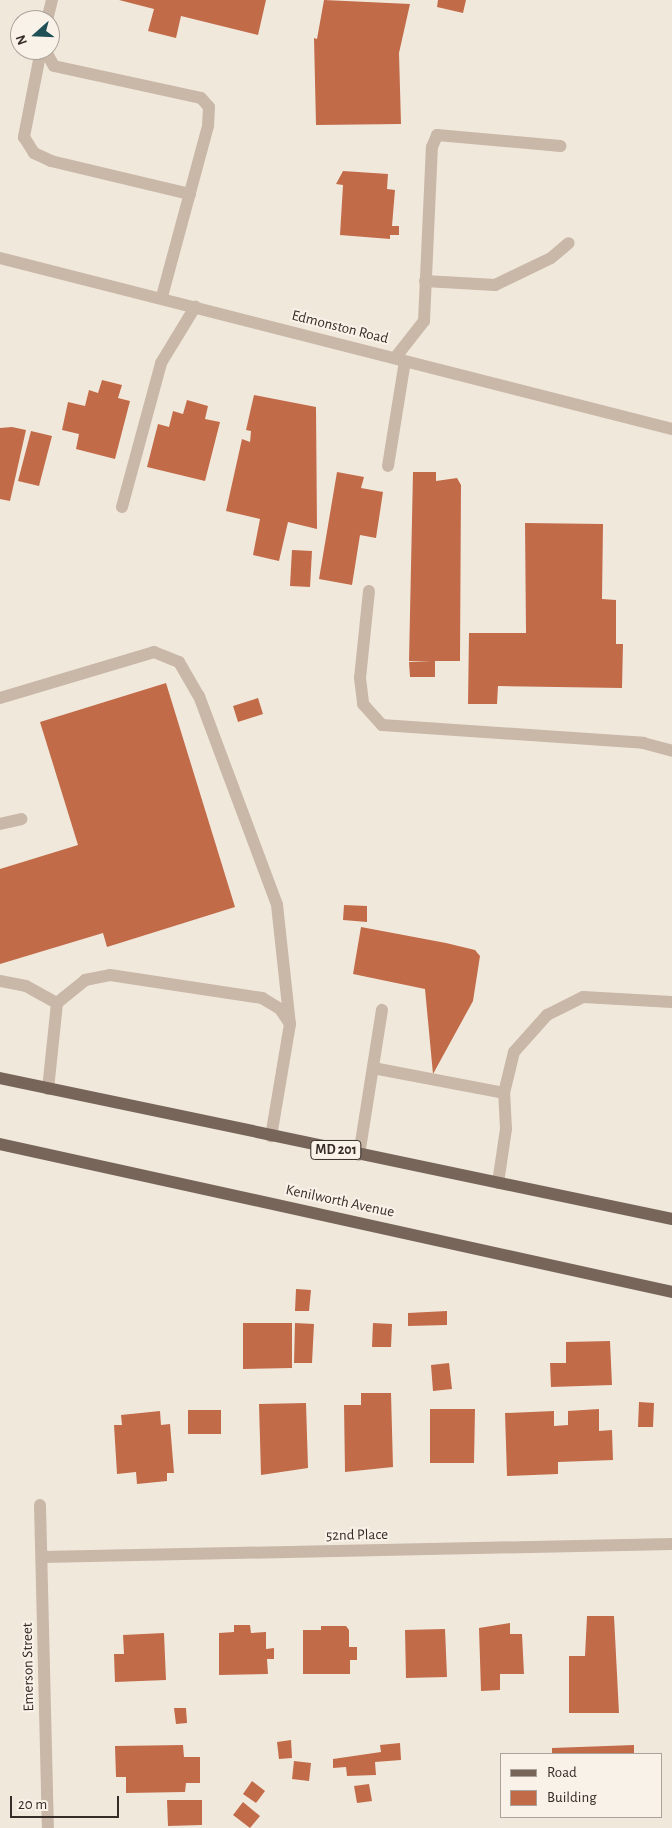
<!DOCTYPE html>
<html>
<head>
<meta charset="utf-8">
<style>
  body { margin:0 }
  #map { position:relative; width:672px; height:1828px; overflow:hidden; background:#f1e8dc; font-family:"Alegreya Sans",sans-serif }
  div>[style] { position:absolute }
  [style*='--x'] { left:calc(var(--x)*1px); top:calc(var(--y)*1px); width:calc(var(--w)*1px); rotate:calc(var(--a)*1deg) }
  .building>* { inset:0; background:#c26b49 }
  .minor>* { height:12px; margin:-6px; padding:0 6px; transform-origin:6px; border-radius:6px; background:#c9b8a8 }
  .major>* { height:12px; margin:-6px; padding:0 6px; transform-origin:6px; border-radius:6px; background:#77655a }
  span { translate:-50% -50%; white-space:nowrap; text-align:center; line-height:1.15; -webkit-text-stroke:4px #f9f2e8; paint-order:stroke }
  .shield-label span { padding:1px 4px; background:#f9f2e8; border:1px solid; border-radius:4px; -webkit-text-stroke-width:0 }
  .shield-label { font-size:14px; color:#362d28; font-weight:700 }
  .street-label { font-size:15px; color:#362d28 }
  .legend { position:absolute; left:500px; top:1753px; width:162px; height:65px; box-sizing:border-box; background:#f9f2e8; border:1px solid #aba39b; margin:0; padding:6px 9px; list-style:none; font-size:15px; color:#362d28 }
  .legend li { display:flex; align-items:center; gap:10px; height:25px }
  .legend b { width:25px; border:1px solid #aba39b }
  .north { position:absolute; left:10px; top:10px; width:50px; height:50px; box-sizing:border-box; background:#f9f2e8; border:1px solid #aba39b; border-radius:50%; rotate:250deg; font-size:14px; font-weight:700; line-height:20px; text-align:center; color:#362d28 }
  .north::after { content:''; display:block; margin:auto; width:18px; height:22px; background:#1f5056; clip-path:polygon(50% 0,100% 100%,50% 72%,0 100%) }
  .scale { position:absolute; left:10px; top:1796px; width:109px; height:22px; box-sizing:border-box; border:2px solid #362d28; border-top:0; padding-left:6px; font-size:15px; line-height:18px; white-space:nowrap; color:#362d28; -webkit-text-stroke:4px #f9f2e8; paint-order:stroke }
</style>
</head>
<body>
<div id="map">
  <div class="building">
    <i style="clip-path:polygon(119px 0,266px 0,258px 35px,181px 16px,176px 38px,148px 31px,154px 9px)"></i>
    <i style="clip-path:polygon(324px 0,410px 4px,399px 53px,401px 124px,316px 125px,314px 38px,317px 39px)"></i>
    <i style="clip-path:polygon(438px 0,466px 0,463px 13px,437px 7px)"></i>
    <i style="clip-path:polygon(343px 171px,388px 174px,387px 189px,395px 190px,392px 226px,399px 226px,399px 235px,390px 235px,390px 239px,340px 235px,343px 185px,336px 184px)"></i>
    <i style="clip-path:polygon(102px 380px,122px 385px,118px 398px,130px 401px,115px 459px,76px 449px,79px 434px,62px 430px,68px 402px,85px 406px,89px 390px,98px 393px)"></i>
    <i style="clip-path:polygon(254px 395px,316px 407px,317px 529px,288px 522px,279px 561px,253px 555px,260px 519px,226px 511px,242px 439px,250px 442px,251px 431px,246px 430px)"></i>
    <i style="clip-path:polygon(187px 400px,208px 406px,205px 419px,220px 422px,205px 481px,147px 467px,158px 424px,169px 427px,173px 411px,183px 414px)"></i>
    <i style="clip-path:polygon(12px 427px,26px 430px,10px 501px,0 499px,0 428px)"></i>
    <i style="clip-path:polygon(31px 431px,52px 436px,39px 486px,18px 481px)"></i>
    <i style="clip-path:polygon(337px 472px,364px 477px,361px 488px,383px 492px,376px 538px,360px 535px,352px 585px,319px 579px)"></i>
    <i style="clip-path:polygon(413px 472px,436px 472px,436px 481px,457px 478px,461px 485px,460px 661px,435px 661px,435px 677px,410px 677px,409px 662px,431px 662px,409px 661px)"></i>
    <i style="clip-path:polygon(525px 523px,603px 524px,602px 599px,616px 600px,616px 644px,623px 644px,622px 688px,498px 686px,497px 704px,468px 704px,469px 633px,526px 633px)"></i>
    <i style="clip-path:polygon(292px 550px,312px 551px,310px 587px,290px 586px)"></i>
    <i style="clip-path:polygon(166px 683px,235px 907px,107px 947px,103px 933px,0 964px,0 869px,78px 845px,40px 722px)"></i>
    <i style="clip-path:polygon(258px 698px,263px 714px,238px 722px,233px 706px)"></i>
    <i style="clip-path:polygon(344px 905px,367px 906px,367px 922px,343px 920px)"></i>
    <i style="clip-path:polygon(361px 927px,446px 943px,475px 950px,480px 956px,473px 1001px,433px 1074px,425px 989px,353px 974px)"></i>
    <i style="clip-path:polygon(296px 1289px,311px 1290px,309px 1311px,295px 1311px)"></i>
    <i style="clip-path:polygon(447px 1311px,447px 1325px,408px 1326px,408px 1313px)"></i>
    <i style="clip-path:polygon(243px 1323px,292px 1323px,292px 1368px,243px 1369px)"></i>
    <i style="clip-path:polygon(295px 1323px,314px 1324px,312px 1363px,294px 1363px)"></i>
    <i style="clip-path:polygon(373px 1323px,392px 1324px,391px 1347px,372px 1347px)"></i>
    <i style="clip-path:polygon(610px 1341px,612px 1385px,551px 1387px,550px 1363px,566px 1363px,566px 1342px)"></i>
    <i style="clip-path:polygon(449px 1363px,452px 1389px,433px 1391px,431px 1365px)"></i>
    <i style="clip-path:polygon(361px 1393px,391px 1393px,393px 1467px,345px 1472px,344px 1405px,361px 1405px)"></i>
    <i style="clip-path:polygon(639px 1402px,654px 1403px,653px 1427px,638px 1427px)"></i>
    <i style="clip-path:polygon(306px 1403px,308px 1468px,261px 1475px,259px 1404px)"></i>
    <i style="clip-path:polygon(430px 1409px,475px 1409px,474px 1463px,430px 1463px)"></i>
    <i style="clip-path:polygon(599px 1409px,599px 1431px,612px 1430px,613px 1460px,558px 1462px,558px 1474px,507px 1476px,505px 1413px,554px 1411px,554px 1426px,568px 1425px,568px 1411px)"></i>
    <i style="clip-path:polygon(188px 1410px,221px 1410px,221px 1434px,188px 1434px)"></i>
    <i style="clip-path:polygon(160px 1411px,161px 1425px,170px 1424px,174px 1473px,167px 1473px,167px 1481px,137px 1484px,136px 1472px,117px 1474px,114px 1425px,122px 1425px,121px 1415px)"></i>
    <i style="clip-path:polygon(587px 1616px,614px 1616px,619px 1713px,569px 1713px,569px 1656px,585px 1656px)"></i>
    <i style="clip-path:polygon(510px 1623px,510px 1634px,522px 1634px,524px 1674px,500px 1674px,500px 1690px,481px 1691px,479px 1628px)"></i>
    <i style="clip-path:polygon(234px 1625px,250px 1625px,251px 1633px,266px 1632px,266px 1649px,274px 1648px,274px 1659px,267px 1659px,268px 1674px,219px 1675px,219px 1633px,234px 1632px)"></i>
    <i style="clip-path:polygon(321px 1626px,346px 1626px,349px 1630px,349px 1647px,357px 1647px,357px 1660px,350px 1660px,350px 1674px,303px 1674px,303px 1630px,321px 1630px)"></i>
    <i style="clip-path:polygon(445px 1629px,447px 1677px,406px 1678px,405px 1630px)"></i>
    <i style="clip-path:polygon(164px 1633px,166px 1680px,115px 1682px,114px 1654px,124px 1654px,123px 1635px)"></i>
    <i style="clip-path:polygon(174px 1708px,186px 1708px,187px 1723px,176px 1724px)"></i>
    <i style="clip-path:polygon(291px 1740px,292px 1758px,279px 1759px,277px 1742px)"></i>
    <i style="clip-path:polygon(400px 1743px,401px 1760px,375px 1762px,376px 1775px,347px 1776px,346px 1767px,333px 1768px,333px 1759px,381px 1752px,380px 1745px)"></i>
    <i style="clip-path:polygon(183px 1745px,184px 1757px,200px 1757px,200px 1783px,186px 1783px,185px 1792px,126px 1793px,126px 1777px,116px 1777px,115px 1746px)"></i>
    <i style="clip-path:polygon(634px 1745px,634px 1754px,552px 1754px,552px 1748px)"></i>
    <i style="clip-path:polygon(294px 1761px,311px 1763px,309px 1781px,292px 1779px)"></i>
    <i style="clip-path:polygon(252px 1781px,265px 1791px,256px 1803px,243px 1794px)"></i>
    <i style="clip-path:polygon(369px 1784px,372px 1801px,357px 1803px,354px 1786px)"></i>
    <i style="clip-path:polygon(167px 1800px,202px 1800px,202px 1825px,168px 1826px)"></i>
    <i style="clip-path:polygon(243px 1802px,260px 1816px,250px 1828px,233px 1815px)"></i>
  </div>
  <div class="minor">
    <i style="--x:47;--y:20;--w:21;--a:-76"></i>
    <i style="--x:41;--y:50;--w:89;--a:101.1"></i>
    <i style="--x:24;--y:137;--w:19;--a:58"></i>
    <i style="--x:34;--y:153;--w:19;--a:25"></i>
    <i style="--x:51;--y:161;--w:143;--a:13.4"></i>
    <i style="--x:45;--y:50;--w:18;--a:61"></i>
    <i style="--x:54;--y:66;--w:150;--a:12.3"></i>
    <i style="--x:201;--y:98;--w:12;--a:48"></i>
    <i style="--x:209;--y:107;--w:19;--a:93"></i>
    <i style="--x:208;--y:126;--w:177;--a:105.1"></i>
    <i style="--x:0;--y:258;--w:693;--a:14.28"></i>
    <i style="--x:425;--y:281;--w:70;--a:3.3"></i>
    <i style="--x:495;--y:285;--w:62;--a:-25.7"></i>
    <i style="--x:551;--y:258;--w:23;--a:-40"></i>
    <i style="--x:395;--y:358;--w:47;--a:-51.9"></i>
    <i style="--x:424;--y:321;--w:174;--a:-87.4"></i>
    <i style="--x:432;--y:147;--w:13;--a:-67"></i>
    <i style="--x:437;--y:135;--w:124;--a:5.1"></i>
    <i style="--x:388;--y:466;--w:106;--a:-80.8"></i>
    <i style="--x:122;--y:507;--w:149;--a:-74.8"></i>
    <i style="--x:161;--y:363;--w:66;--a:-58.7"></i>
    <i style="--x:369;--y:591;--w:87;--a:95.9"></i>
    <i style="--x:360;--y:678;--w:26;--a:83"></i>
    <i style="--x:363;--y:704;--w:28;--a:48"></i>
    <i style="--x:382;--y:725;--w:262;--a:3.9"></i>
    <i style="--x:643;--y:743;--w:30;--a:15"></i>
    <i style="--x:0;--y:698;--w:161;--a:-16.6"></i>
    <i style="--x:154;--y:652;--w:27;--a:22"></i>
    <i style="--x:179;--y:662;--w:39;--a:60"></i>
    <i style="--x:199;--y:696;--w:223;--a:69.5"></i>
    <i style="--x:277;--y:905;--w:120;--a:83.8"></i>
    <i style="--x:0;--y:824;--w:22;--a:-13"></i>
    <i style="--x:0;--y:981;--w:26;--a:11"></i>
    <i style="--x:26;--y:986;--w:35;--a:29"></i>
    <i style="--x:373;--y:1068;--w:133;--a:10.8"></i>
    <i style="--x:48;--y:1089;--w:86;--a:-84"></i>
    <i style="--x:57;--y:1003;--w:36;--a:-39"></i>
    <i style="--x:85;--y:980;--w:25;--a:-11"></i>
    <i style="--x:110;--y:975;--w:154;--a:8.6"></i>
    <i style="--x:262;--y:998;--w:21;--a:31"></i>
    <i style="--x:280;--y:1009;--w:18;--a:56"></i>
    <i style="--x:290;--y:1024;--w:114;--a:99.6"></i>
    <i style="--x:359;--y:1155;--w:147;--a:-81"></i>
    <i style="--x:498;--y:1183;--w:55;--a:-81.6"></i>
    <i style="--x:506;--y:1129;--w:36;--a:-93"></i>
    <i style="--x:504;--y:1093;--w:42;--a:-76.3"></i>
    <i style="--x:514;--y:1052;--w:50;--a:-48.3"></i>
    <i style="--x:547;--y:1015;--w:40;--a:-26.6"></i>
    <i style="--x:583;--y:997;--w:89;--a:3.2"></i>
    <i style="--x:40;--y:1505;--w:323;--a:88.6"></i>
    <i style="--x:42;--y:1557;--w:630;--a:-1.18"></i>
  </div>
  <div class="major">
    <i style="--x:0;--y:1078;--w:687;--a:11.85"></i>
    <i style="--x:0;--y:1144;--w:688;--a:12.42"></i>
  </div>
  <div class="shield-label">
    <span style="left:336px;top:1150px">MD 201</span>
  </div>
  <div class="street-label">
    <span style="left:340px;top:327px;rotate:14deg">Edmonston Road</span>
    <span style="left:340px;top:1201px;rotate:12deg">Kenilworth Avenue</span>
    <span style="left:357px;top:1535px;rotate:-1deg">52nd Place</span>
    <span style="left:28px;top:1667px;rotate:-91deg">Emerson Street</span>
  </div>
  <ul class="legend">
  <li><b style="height:6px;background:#77655a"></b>Road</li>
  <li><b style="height:14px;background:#c26b49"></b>Building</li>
  </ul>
  <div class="north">N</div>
  <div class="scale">20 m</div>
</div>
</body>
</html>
